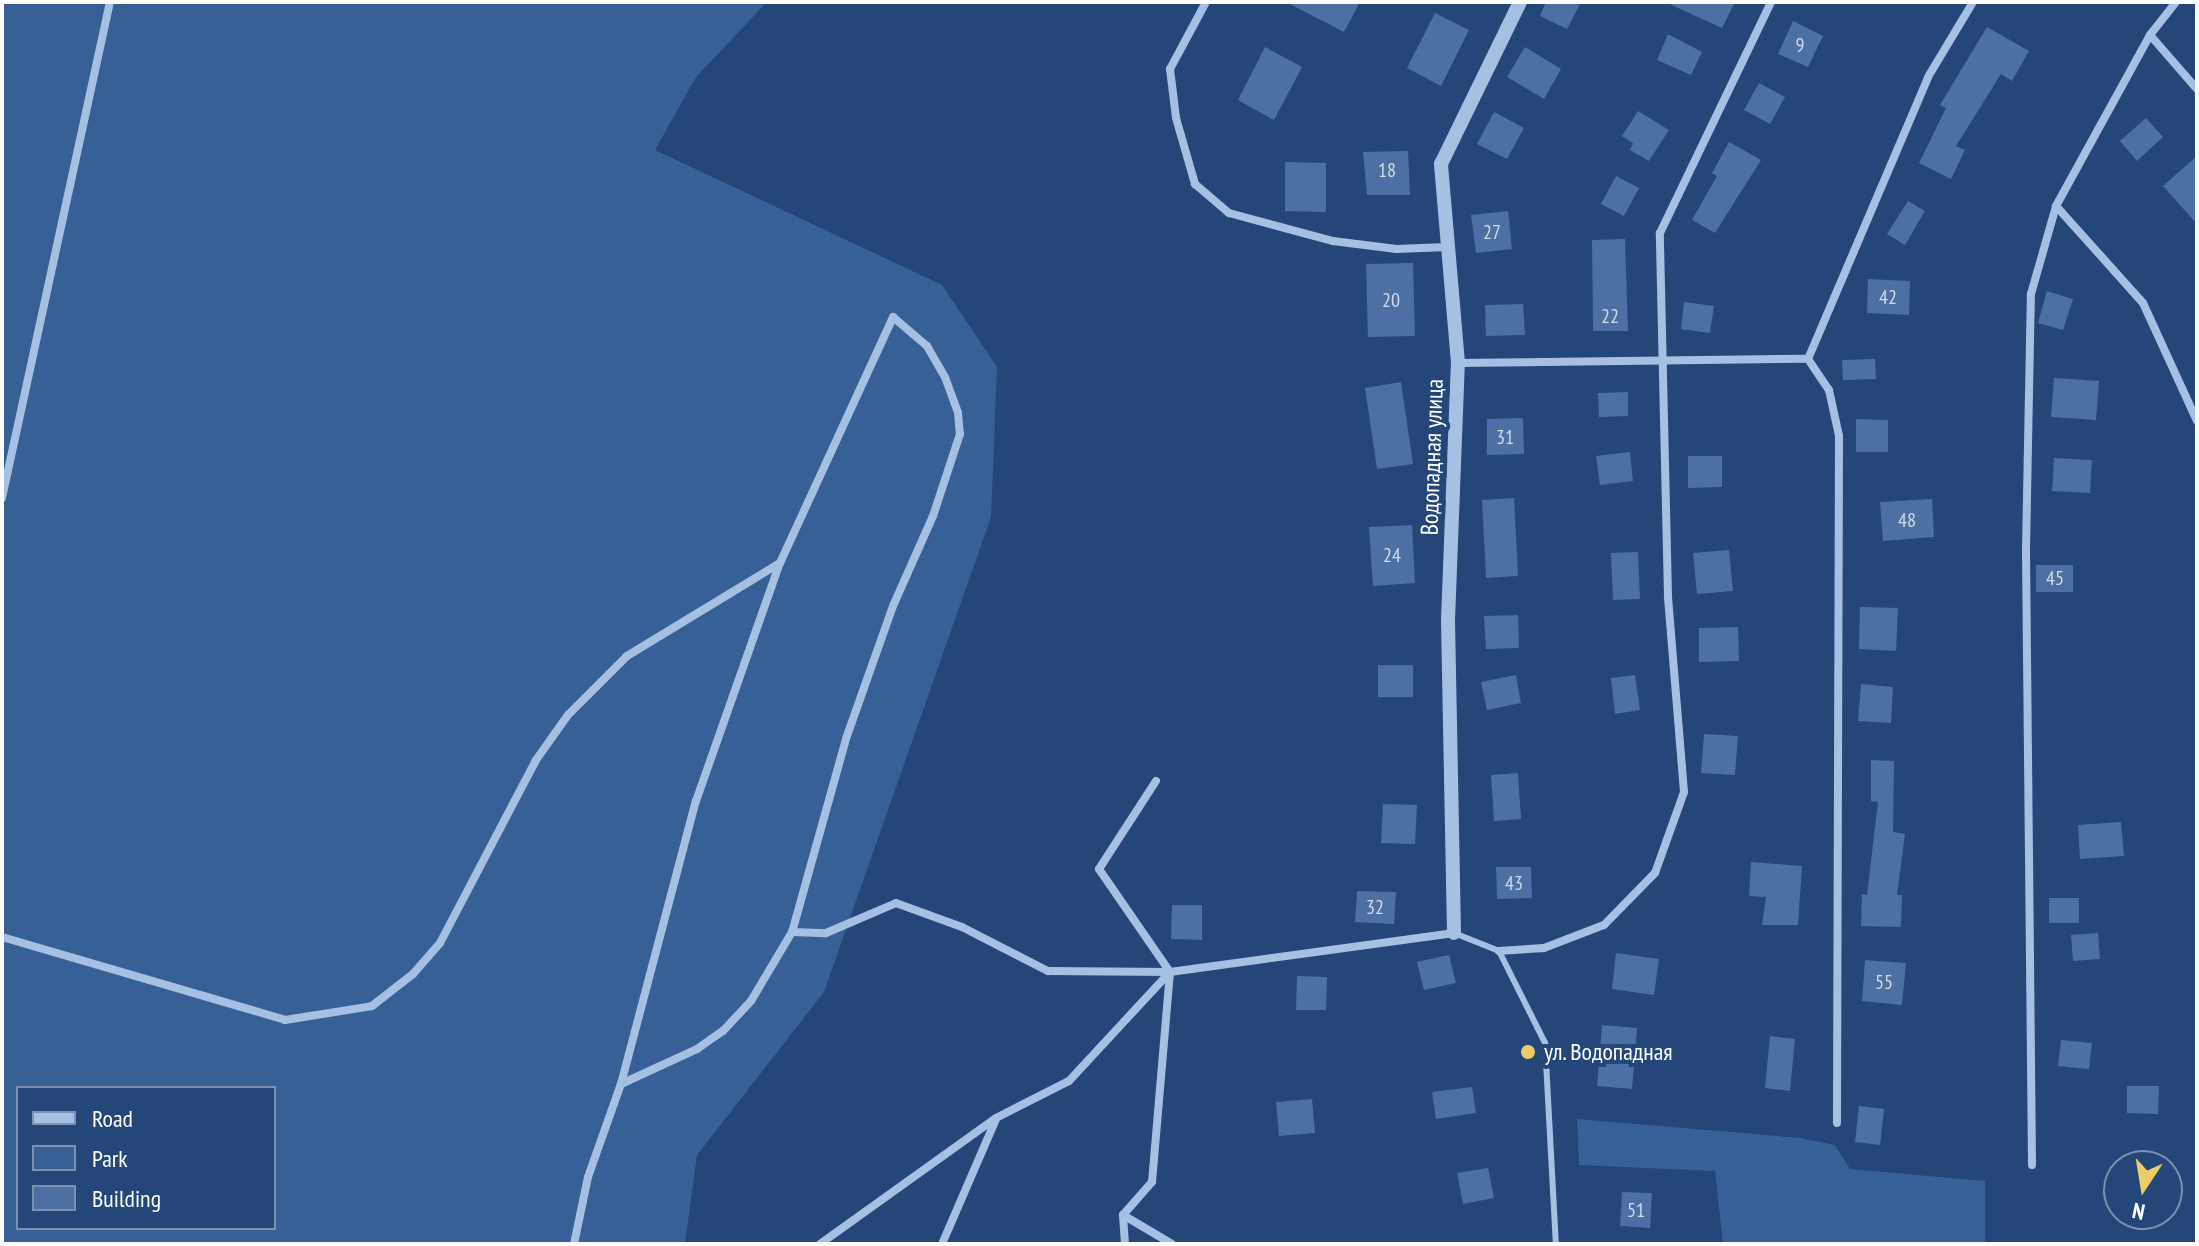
<!DOCTYPE html>
<html>
<head>
<meta charset="utf-8">
<style>
  body { margin:0 }
  #map { position:relative; width:2199px; height:1246px; overflow:hidden; background:#244679; font-family:"PT Sans Narrow",sans-serif }
  div>[style] { position:absolute }
  [style*='--x'] { left:calc(var(--x)*1px); top:calc(var(--y)*1px); width:calc(var(--w)*1px); rotate:calc(var(--a)*1deg) }
  .green>* { inset:0; background:#376097 }
  .building>* { inset:0; background:#4c70a3 }
  .service>* { height:6px; margin:-3px; padding:0 3px; transform-origin:3px; border-radius:3px; background:#a6c0e4 }
  .minor>* { height:8px; margin:-4px; padding:0 4px; transform-origin:4px; border-radius:4px; background:#a6c0e4 }
  .tertiary>* { height:14px; margin:-7px; padding:0 7px; transform-origin:7px; border-radius:7px; background:#a6c0e4 }
  .dots>* { width:22px; height:22px; translate:-50% -50%; box-sizing:border-box; border:4px solid #244679; border-radius:50% }
  span { translate:-50% -50%; white-space:nowrap; text-align:center; line-height:1.15; -webkit-text-stroke:8px #244679; paint-order:stroke }
  .number-label { font-size:20px; color:#d2dbe8 }
  .number-label span { -webkit-text-stroke-width:0 }
  .street-label { font-size:24px; color:#fff }
  .poi-label { font-size:24px; color:#fff }
  .left { translate:0 -50%; text-align:left }
  .frame { position:absolute; inset:0; border:4px solid #fff; pointer-events:none }
  .legend { position:absolute; left:16px; top:1086px; width:260px; height:144px; box-sizing:border-box; background:#244679; border:2px solid #7c90af; margin:0; padding:10px 14px; list-style:none; font-size:24px; color:#fff }
  .legend li { display:flex; align-items:center; gap:16px; height:40px }
  .legend b { width:40px; border:2px solid #7c90af }
  .north { position:absolute; left:2103px; top:1150px; width:80px; height:80px; box-sizing:border-box; background:#244679; border:2px solid #7c90af; border-radius:50%; rotate:192deg; font-size:22px; font-weight:700; line-height:32px; text-align:center; color:#fff }
  .north::after { content:''; display:block; margin:auto; width:28px; height:36px; background:#eecc69; clip-path:polygon(50% 0,100% 100%,50% 72%,0 100%) }
</style>
</head>
<body>
<div id="map">
  <div class="green">
    <i style="clip-path:polygon(evenodd,2px 2px,767px 2px,696px 77px,655px 150px,942px 285px,997px 367px,991px 517px,824px 992px,697px 1155px,685px 1244px,2px 1244px,2px 2px,18px 1088px,274px 1088px,274px 1228px,18px 1228px,18px 1088px)"></i>
    <i style="clip-path:polygon(1577px 1119px,1800px 1138px,1835px 1145px,1850px 1169px,1985px 1181px,1985px 1244px,1723px 1244px,1715px 1171px,1579px 1165px)"></i>
  </div>
  <div class="building">
    <i style="clip-path:polygon(1286px 2px,1360px 2px,1344px 32px)"></i>
    <i style="clip-path:polygon(1546px 2px,1581px 2px,1567px 29px,1540px 16px)"></i>
    <i style="clip-path:polygon(1665px 2px,1735px 2px,1722px 28px)"></i>
    <i style="clip-path:polygon(1435px 13px,1469px 30px,1441px 86px,1407px 68px)"></i>
    <i style="clip-path:polygon(1793px 21px,1823px 36px,1808px 67px,1778px 54px)"></i>
    <i style="clip-path:polygon(1987px 27px,2029px 51px,2012px 81px,2001px 74px,1956px 146px,1965px 150px,1951px 179px,1919px 163px,1946px 108px,1940px 105px)"></i>
    <i style="clip-path:polygon(1668px 34px,1702px 52px,1691px 75px,1657px 60px)"></i>
    <i style="clip-path:polygon(1265px 47px,1302px 67px,1274px 120px,1238px 100px)"></i>
    <i style="clip-path:polygon(1525px 47px,1561px 69px,1544px 99px,1507px 77px)"></i>
    <i style="clip-path:polygon(1759px 83px,1785px 97px,1770px 124px,1744px 110px)"></i>
    <i style="clip-path:polygon(1638px 111px,1669px 130px,1649px 161px,1630px 150px,1633px 143px,1622px 136px)"></i>
    <i style="clip-path:polygon(1494px 112px,1524px 128px,1507px 159px,1477px 144px)"></i>
    <i style="clip-path:polygon(2146px 118px,2163px 137px,2137px 161px,2120px 141px)"></i>
    <i style="clip-path:polygon(1729px 142px,1761px 160px,1715px 233px,1692px 220px,1717px 176px,1712px 173px)"></i>
    <i style="clip-path:polygon(1408px 151px,1410px 195px,1367px 195px,1363px 152px)"></i>
    <i style="clip-path:polygon(2197px 156px,2197px 224px,2163px 186px)"></i>
    <i style="clip-path:polygon(1285px 162px,1326px 163px,1326px 212px,1285px 211px)"></i>
    <i style="clip-path:polygon(1616px 176px,1639px 188px,1624px 216px,1601px 204px)"></i>
    <i style="clip-path:polygon(1908px 201px,1925px 211px,1905px 245px,1887px 234px)"></i>
    <i style="clip-path:polygon(1508px 211px,1512px 249px,1476px 253px,1471px 215px)"></i>
    <i style="clip-path:polygon(1625px 239px,1628px 331px,1593px 331px,1592px 240px)"></i>
    <i style="clip-path:polygon(1413px 263px,1415px 336px,1368px 337px,1366px 264px)"></i>
    <i style="clip-path:polygon(1868px 279px,1910px 281px,1909px 315px,1867px 313px)"></i>
    <i style="clip-path:polygon(2047px 291px,2073px 299px,2063px 330px,2038px 323px)"></i>
    <i style="clip-path:polygon(1684px 302px,1714px 306px,1710px 333px,1681px 329px)"></i>
    <i style="clip-path:polygon(1523px 304px,1525px 335px,1486px 336px,1485px 305px)"></i>
    <i style="clip-path:polygon(1875px 359px,1876px 379px,1843px 380px,1842px 360px)"></i>
    <i style="clip-path:polygon(2054px 378px,2099px 381px,2096px 420px,2051px 417px)"></i>
    <i style="clip-path:polygon(1401px 382px,1413px 464px,1377px 469px,1365px 388px)"></i>
    <i style="clip-path:polygon(1628px 392px,1628px 416px,1599px 417px,1598px 393px)"></i>
    <i style="clip-path:polygon(1523px 418px,1524px 454px,1487px 455px,1487px 419px)"></i>
    <i style="clip-path:polygon(1856px 419px,1888px 420px,1888px 452px,1856px 452px)"></i>
    <i style="clip-path:polygon(1630px 452px,1633px 481px,1600px 485px,1596px 456px)"></i>
    <i style="clip-path:polygon(1688px 456px,1722px 456px,1722px 487px,1688px 488px)"></i>
    <i style="clip-path:polygon(2054px 458px,2092px 460px,2090px 493px,2052px 491px)"></i>
    <i style="clip-path:polygon(1514px 498px,1518px 576px,1486px 578px,1482px 500px)"></i>
    <i style="clip-path:polygon(1932px 499px,1934px 537px,1883px 541px,1880px 502px)"></i>
    <i style="clip-path:polygon(1412px 525px,1415px 583px,1373px 586px,1369px 527px)"></i>
    <i style="clip-path:polygon(1729px 550px,1733px 591px,1697px 594px,1693px 553px)"></i>
    <i style="clip-path:polygon(1638px 552px,1640px 599px,1613px 600px,1611px 553px)"></i>
    <i style="clip-path:polygon(2036px 565px,2073px 565px,2073px 592px,2036px 592px)"></i>
    <i style="clip-path:polygon(1860px 607px,1898px 608px,1896px 651px,1859px 649px)"></i>
    <i style="clip-path:polygon(1518px 615px,1519px 648px,1486px 649px,1484px 616px)"></i>
    <i style="clip-path:polygon(1738px 627px,1739px 661px,1699px 662px,1699px 628px)"></i>
    <i style="clip-path:polygon(1378px 665px,1413px 665px,1413px 697px,1378px 697px)"></i>
    <i style="clip-path:polygon(1516px 675px,1521px 703px,1487px 710px,1481px 682px)"></i>
    <i style="clip-path:polygon(1635px 675px,1640px 710px,1615px 714px,1611px 678px)"></i>
    <i style="clip-path:polygon(1861px 684px,1893px 687px,1891px 723px,1858px 721px)"></i>
    <i style="clip-path:polygon(1704px 734px,1738px 736px,1735px 775px,1701px 773px)"></i>
    <i style="clip-path:polygon(1871px 760px,1894px 761px,1893px 832px,1905px 834px,1897px 895px,1902px 895px,1901px 927px,1861px 926px,1862px 894px,1867px 895px,1878px 802px,1871px 801px)"></i>
    <i style="clip-path:polygon(1518px 773px,1521px 819px,1494px 821px,1491px 775px)"></i>
    <i style="clip-path:polygon(1383px 804px,1417px 805px,1415px 844px,1381px 843px)"></i>
    <i style="clip-path:polygon(2121px 822px,2124px 856px,2080px 859px,2078px 825px)"></i>
    <i style="clip-path:polygon(1751px 862px,1802px 866px,1798px 925px,1762px 925px,1766px 897px,1749px 896px)"></i>
    <i style="clip-path:polygon(1496px 867px,1531px 867px,1532px 898px,1497px 899px)"></i>
    <i style="clip-path:polygon(1357px 891px,1396px 892px,1394px 924px,1355px 922px)"></i>
    <i style="clip-path:polygon(2049px 898px,2079px 898px,2079px 923px,2049px 923px)"></i>
    <i style="clip-path:polygon(1172px 905px,1202px 905px,1202px 940px,1171px 939px)"></i>
    <i style="clip-path:polygon(2098px 933px,2100px 959px,2073px 961px,2071px 935px)"></i>
    <i style="clip-path:polygon(1616px 953px,1659px 959px,1654px 995px,1612px 989px)"></i>
    <i style="clip-path:polygon(1449px 955px,1456px 983px,1424px 990px,1417px 962px)"></i>
    <i style="clip-path:polygon(1865px 960px,1906px 963px,1902px 1005px,1862px 1001px)"></i>
    <i style="clip-path:polygon(1297px 976px,1327px 977px,1326px 1010px,1296px 1010px)"></i>
    <i style="clip-path:polygon(1602px 1025px,1637px 1028px,1632px 1089px,1597px 1086px)"></i>
    <i style="clip-path:polygon(1770px 1036px,1795px 1039px,1790px 1091px,1765px 1088px)"></i>
    <i style="clip-path:polygon(2061px 1040px,2092px 1043px,2089px 1069px,2058px 1066px)"></i>
    <i style="clip-path:polygon(2127px 1086px,2159px 1086px,2158px 1114px,2127px 1113px)"></i>
    <i style="clip-path:polygon(1472px 1087px,1476px 1113px,1436px 1119px,1432px 1092px)"></i>
    <i style="clip-path:polygon(1312px 1099px,1315px 1133px,1279px 1136px,1276px 1102px)"></i>
    <i style="clip-path:polygon(1859px 1106px,1884px 1109px,1880px 1145px,1855px 1142px)"></i>
    <i style="clip-path:polygon(1488px 1168px,1494px 1198px,1463px 1204px,1457px 1173px)"></i>
    <i style="clip-path:polygon(1622px 1192px,1652px 1193px,1650px 1228px,1620px 1226px)"></i>
  </div>
  <div class="service">
    <i style="--x:1454;--y:933;--w:48;--a:21.8"></i>
    <i style="--x:1499;--y:951;--w:103;--a:63.4"></i>
    <i style="--x:1545;--y:1043;--w:201;--a:86.9"></i>
  </div>
  <div class="minor">
    <i style="--x:1206;--y:2;--w:76;--a:118.2"></i>
    <i style="--x:1170;--y:69;--w:49;--a:83"></i>
    <i style="--x:1176;--y:118;--w:69;--a:73.9"></i>
    <i style="--x:1195;--y:184;--w:45;--a:40.5"></i>
    <i style="--x:1229;--y:213;--w:108;--a:15.1"></i>
    <i style="--x:1333;--y:241;--w:64;--a:7.2"></i>
    <i style="--x:1396;--y:249;--w:52;--a:-2.2"></i>
    <i style="--x:2150;--y:35;--w:72;--a:49"></i>
    <i style="--x:2056;--y:206;--w:130;--a:48.1"></i>
    <i style="--x:2143;--y:303;--w:130;--a:65.4"></i>
    <i style="--x:1808;--y:359;--w:306;--a:-66.9"></i>
    <i style="--x:1928;--y:77;--w:87;--a:-59"></i>
    <i style="--x:1458;--y:363;--w:350;--a:-0.7"></i>
    <i style="--x:1808;--y:359;--w:37;--a:56"></i>
    <i style="--x:1829;--y:390;--w:47;--a:77.7"></i>
    <i style="--x:1839;--y:436;--w:687;--a:90.17"></i>
    <i style="--x:2;--y:498;--w:508;--a:-77.72"></i>
    <i style="--x:2;--y:937;--w:295;--a:16.3"></i>
    <i style="--x:285;--y:1020;--w:88;--a:-9.1"></i>
    <i style="--x:372;--y:1006;--w:52;--a:-38"></i>
    <i style="--x:413;--y:974;--w:41;--a:-48.9"></i>
    <i style="--x:440;--y:943;--w:207;--a:-62.3"></i>
    <i style="--x:536;--y:760;--w:55;--a:-54.6"></i>
    <i style="--x:568;--y:715;--w:83;--a:-45"></i>
    <i style="--x:627;--y:656;--w:179;--a:-31.3"></i>
    <i style="--x:1499;--y:951;--w:45;--a:-3.8"></i>
    <i style="--x:1544;--y:948;--w:64;--a:-21"></i>
    <i style="--x:1604;--y:925;--w:73;--a:-45.6"></i>
    <i style="--x:1655;--y:873;--w:86;--a:-70.3"></i>
    <i style="--x:1684;--y:792;--w:197;--a:-94.7"></i>
    <i style="--x:1668;--y:596;--w:363;--a:-91.3"></i>
    <i style="--x:1660;--y:233;--w:256;--a:-64.3"></i>
    <i style="--x:621;--y:1084;--w:84;--a:-24.7"></i>
    <i style="--x:697;--y:1049;--w:32;--a:-35"></i>
    <i style="--x:723;--y:1031;--w:41;--a:-47"></i>
    <i style="--x:751;--y:1001;--w:80;--a:-59.3"></i>
    <i style="--x:2032;--y:1165;--w:616;--a:-90.56"></i>
    <i style="--x:2026;--y:549;--w:255;--a:-88.9"></i>
    <i style="--x:2031;--y:294;--w:91;--a:-74.1"></i>
    <i style="--x:2056;--y:206;--w:195;--a:-61.2"></i>
    <i style="--x:2150;--y:35;--w:42;--a:-51.8"></i>
    <i style="--x:1123;--y:1215;--w:57;--a:30.6"></i>
    <i style="--x:574;--y:1244;--w:68;--a:-78.2"></i>
    <i style="--x:588;--y:1177;--w:99;--a:-70.5"></i>
    <i style="--x:621;--y:1084;--w:293;--a:-75.2"></i>
    <i style="--x:696;--y:801;--w:252;--a:-70.6"></i>
    <i style="--x:780;--y:563;--w:271;--a:-65.3"></i>
    <i style="--x:893;--y:317;--w:45;--a:40.5"></i>
    <i style="--x:927;--y:346;--w:36;--a:60"></i>
    <i style="--x:945;--y:377;--w:38;--a:70"></i>
    <i style="--x:958;--y:413;--w:21;--a:85"></i>
    <i style="--x:960;--y:434;--w:86;--a:108.2"></i>
    <i style="--x:933;--y:516;--w:98;--a:114"></i>
    <i style="--x:893;--y:606;--w:141;--a:109.5"></i>
    <i style="--x:846;--y:739;--w:200;--a:105.6"></i>
    <i style="--x:792;--y:932;--w:34;--a:2"></i>
    <i style="--x:826;--y:933;--w:76;--a:-23.2"></i>
    <i style="--x:896;--y:903;--w:70;--a:20"></i>
    <i style="--x:962;--y:927;--w:97;--a:27.1"></i>
    <i style="--x:1048;--y:971;--w:122;--a:0.5"></i>
    <i style="--x:1170;--y:972;--w:125;--a:-124.6"></i>
    <i style="--x:1099;--y:869;--w:105;--a:-57.1"></i>
    <i style="--x:820;--y:1244;--w:216;--a:-35.6"></i>
    <i style="--x:996;--y:1118;--w:82;--a:-26.9"></i>
    <i style="--x:1069;--y:1081;--w:149;--a:-47.2"></i>
    <i style="--x:1170;--y:972;--w:287;--a:-7.8"></i>
    <i style="--x:942;--y:1244;--w:136;--a:-66.6"></i>
    <i style="--x:1125;--y:1244;--w:29;--a:-94"></i>
    <i style="--x:1123;--y:1215;--w:44;--a:-48.7"></i>
    <i style="--x:1152;--y:1182;--w:211;--a:-85.1"></i>
  </div>
  <div class="tertiary">
    <i style="--x:1454;--y:933;--w:313;--a:-91.1"></i>
    <i style="--x:1448;--y:620;--w:257;--a:-87.8"></i>
    <i style="--x:1458;--y:363;--w:200;--a:-94.9"></i>
    <i style="--x:1441;--y:164;--w:180;--a:-64"></i>
  </div>
  <div class="dots">
    <i style="left:1528px;top:1052px;background:#eecc69"></i>
  </div>
  <div class="number-label">
    <span style="left:1800px;top:45px">9</span>
    <span style="left:1387px;top:170px">18</span>
    <span style="left:1492px;top:232px">27</span>
    <span style="left:1888px;top:297px">42</span>
    <span style="left:1391px;top:300px">20</span>
    <span style="left:1610px;top:316px">22</span>
    <span style="left:1505px;top:437px">31</span>
    <span style="left:1907px;top:520px">48</span>
    <span style="left:1392px;top:555px">24</span>
    <span style="left:2055px;top:578px">45</span>
    <span style="left:1514px;top:883px">43</span>
    <span style="left:1375px;top:907px">32</span>
    <span style="left:1884px;top:982px">55</span>
    <span style="left:1636px;top:1210px">51</span>
  </div>
  <div class="street-label">
    <span style="left:1432px;top:457px;rotate:-88deg">Водопадная улица</span>
  </div>
  <div class="poi-label">
    <span class="left" style="left:1544px;top:1052px">ул. Водопадная</span>
  </div>
  <div class="frame"></div>
  <ul class="legend">
  <li><b style="height:10px;background:#a6c0e4"></b>Road</li>
  <li><b style="height:22px;background:#376097"></b>Park</li>
  <li><b style="height:22px;background:#4c70a3"></b>Building</li>
  </ul>
  <div class="north">N</div>
</div>
</body>
</html>
